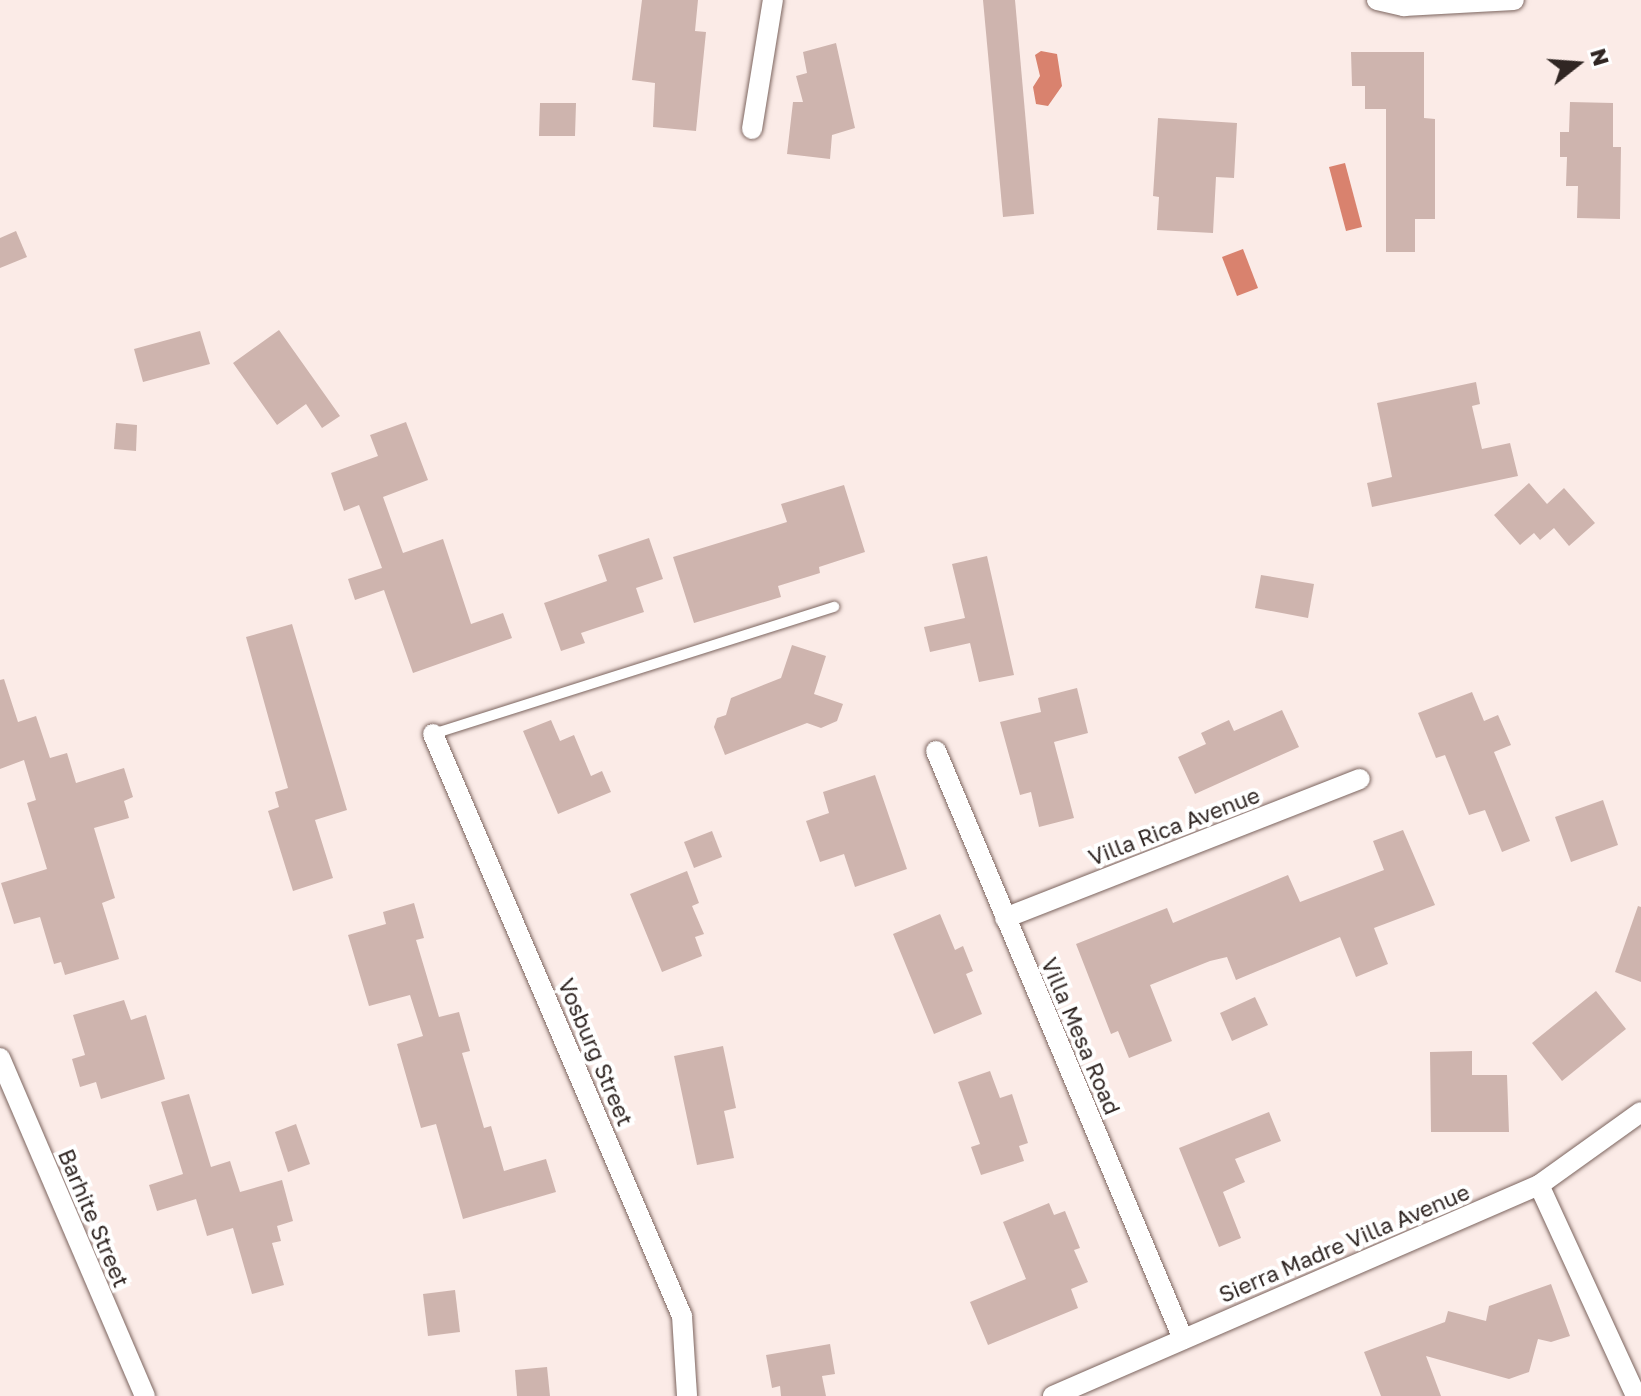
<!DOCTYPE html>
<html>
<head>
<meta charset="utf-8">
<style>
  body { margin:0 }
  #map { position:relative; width:1641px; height:1396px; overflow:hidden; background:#fbebe7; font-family:"Golos Text",sans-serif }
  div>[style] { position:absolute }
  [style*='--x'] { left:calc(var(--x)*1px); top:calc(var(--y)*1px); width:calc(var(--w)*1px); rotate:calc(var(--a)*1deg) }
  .water>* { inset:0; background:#d9826e }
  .building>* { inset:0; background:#ceb4ae }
  .roads { filter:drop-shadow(0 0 2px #7c655f) drop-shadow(0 0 2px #7c655f) }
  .lane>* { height:10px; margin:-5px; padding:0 5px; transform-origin:5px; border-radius:5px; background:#fff }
  .street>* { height:20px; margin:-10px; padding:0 10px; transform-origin:10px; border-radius:10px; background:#fff }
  span { translate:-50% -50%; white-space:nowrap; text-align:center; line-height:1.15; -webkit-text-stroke:8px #fff; paint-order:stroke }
  .street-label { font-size:22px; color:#302623 }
  .north { position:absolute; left:1537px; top:24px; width:80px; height:80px; -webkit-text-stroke:6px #fff; paint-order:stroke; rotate:73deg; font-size:22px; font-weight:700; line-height:32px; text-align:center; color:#302623 }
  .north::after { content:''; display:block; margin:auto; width:28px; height:36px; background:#302623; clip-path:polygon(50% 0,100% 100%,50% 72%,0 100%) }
</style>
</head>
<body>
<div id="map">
  <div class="water">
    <i style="clip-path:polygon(1041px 51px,1057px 54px,1062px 86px,1048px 106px,1036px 104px,1033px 87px,1040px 76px,1035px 55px)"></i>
    <i style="clip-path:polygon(1345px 163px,1362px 227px,1346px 231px,1329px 167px)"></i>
    <i style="clip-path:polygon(1243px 249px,1258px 288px,1237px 296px,1222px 257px)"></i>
  </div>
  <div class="building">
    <i style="clip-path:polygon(642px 0,698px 0,695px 31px,706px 32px,696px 131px,653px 127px,655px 83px,632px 80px)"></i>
    <i style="clip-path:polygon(983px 0,1015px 0,1034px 214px,1003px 217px)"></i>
    <i style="clip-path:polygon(836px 43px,855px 128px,832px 135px,830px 159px,787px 154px,793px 102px,803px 102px,796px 76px,807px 73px,803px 52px)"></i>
    <i style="clip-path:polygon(1351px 52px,1424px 52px,1424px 118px,1435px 119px,1435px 219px,1415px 219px,1415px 252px,1386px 252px,1386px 109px,1365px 109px,1365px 86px,1352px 86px)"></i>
    <i style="clip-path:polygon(1570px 102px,1613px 103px,1613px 147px,1621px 147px,1620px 219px,1577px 218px,1578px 186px,1566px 186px,1567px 157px,1560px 157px,1560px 132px,1569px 132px)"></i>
    <i style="clip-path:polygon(540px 103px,576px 103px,575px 136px,539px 136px)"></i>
    <i style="clip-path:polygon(1158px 118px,1237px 123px,1234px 178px,1216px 177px,1213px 233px,1157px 230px,1159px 197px,1153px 196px)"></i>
    <i style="clip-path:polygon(16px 231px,27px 257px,0 268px,0 238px)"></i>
    <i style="clip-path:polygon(279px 330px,340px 416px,322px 428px,306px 404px,277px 425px,233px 363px)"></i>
    <i style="clip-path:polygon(200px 331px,210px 364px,143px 382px,134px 349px)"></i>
    <i style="clip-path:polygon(1476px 382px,1480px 404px,1472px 406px,1482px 449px,1510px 443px,1518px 476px,1372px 507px,1367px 483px,1392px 477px,1377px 403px)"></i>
    <i style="clip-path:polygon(406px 422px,428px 480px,383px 497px,403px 553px,443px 539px,471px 624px,503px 613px,512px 638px,413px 673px,384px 590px,355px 600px,348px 579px,382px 568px,359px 505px,344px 511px,331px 473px,378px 456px,370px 435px)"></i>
    <i style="clip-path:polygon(116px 423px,137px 425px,136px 451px,114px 449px)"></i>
    <i style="clip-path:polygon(1529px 483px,1547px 504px,1564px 488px,1595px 523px,1569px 546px,1554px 528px,1540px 540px,1534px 533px,1520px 545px,1494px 515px)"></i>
    <i style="clip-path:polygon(844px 485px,865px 552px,819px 567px,820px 573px,778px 586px,781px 597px,694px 623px,673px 557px,787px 522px,781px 504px)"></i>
    <i style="clip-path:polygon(649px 538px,663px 579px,636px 588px,644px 612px,581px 633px,585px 643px,561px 651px,544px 603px,607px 581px,598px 555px)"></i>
    <i style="clip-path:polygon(987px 556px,1014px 675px,979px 682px,970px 643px,930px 652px,924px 627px,965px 618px,952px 564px)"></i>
    <i style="clip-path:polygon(1261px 575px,1314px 584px,1308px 618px,1255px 608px)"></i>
    <i style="clip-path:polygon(292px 624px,347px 810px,315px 820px,333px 878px,293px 891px,268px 811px,279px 807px,275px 792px,288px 788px,246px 637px)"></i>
    <i style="clip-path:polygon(792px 645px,826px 656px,814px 694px,843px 704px,837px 721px,821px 728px,807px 723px,725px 755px,714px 727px,717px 718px,726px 715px,731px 698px,781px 678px)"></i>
    <i style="clip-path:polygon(4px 679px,18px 722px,36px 716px,50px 758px,67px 753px,76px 783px,124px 768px,133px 797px,124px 801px,129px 818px,94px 828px,115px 898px,102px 903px,119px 959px,65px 975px,61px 962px,54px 964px,40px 917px,14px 924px,1px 883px,47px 869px,27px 803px,36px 800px,24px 760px,0 769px,0 680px)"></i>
    <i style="clip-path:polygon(1077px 688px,1088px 733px,1054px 742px,1074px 818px,1039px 827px,1031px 792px,1020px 795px,1000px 722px,1041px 712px,1038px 698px)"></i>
    <i style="clip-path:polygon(1472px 692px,1484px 721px,1498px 715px,1511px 745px,1494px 752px,1530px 841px,1502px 852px,1485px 810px,1469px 815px,1445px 755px,1436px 758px,1418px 713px)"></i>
    <i style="clip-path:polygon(1282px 710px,1299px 747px,1195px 794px,1178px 757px,1206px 744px,1201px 733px,1229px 720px,1234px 731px)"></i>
    <i style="clip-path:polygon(551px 720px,560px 741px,574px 735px,591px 776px,602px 771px,611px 792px,558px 814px,523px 731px)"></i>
    <i style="clip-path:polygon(875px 775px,907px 869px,855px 887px,844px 854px,820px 862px,806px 821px,829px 813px,823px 792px)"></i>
    <i style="clip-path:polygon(1603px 800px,1618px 845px,1571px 862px,1555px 817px)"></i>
    <i style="clip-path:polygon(1403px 830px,1435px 905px,1374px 928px,1388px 964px,1356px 977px,1340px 937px,1236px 980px,1227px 957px,1210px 961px,1150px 985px,1172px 1041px,1129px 1058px,1118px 1031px,1111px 1034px,1076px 944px,1167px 908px,1173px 923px,1288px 875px,1300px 902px,1384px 870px,1373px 841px)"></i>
    <i style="clip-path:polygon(712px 831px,722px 857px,694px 868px,684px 842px)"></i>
    <i style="clip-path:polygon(687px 871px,699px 903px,692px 906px,704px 934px,695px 937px,702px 956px,662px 972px,630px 894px)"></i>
    <i style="clip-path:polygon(414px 903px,424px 938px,416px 940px,439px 1017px,459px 1012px,470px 1051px,462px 1053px,484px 1128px,491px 1126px,504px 1171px,546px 1159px,556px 1192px,463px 1219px,436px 1124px,421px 1128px,397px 1044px,423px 1036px,410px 995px,369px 1006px,348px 935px,386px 924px,383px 912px)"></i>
    <i style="clip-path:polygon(1638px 906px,1641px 907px,1641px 982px,1615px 972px)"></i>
    <i style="clip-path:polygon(940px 914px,955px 950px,963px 946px,973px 971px,966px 974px,982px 1014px,934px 1034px,893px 934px)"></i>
    <i style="clip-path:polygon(1596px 991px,1626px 1029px,1562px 1081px,1532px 1043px)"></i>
    <i style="clip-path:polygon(1255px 997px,1268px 1025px,1232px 1041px,1220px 1013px)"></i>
    <i style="clip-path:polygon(124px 1000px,131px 1020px,146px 1015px,165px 1079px,101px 1099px,96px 1082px,80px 1087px,72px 1059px,85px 1055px,73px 1015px)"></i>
    <i style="clip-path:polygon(723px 1046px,736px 1108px,724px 1111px,734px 1158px,697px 1165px,674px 1056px)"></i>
    <i style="clip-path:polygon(1472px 1051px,1472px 1075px,1507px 1075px,1509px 1132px,1431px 1132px,1430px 1052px)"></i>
    <i style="clip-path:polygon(990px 1071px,1000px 1098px,1012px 1094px,1028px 1143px,1019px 1146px,1024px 1161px,981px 1175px,971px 1147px,980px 1144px,958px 1082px)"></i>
    <i style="clip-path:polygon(189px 1094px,211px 1167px,230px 1161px,240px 1192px,282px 1180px,293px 1221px,277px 1226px,281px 1241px,272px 1243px,284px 1285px,252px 1294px,233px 1228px,207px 1236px,196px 1199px,157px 1211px,149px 1185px,183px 1174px,161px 1102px)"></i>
    <i style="clip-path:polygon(1269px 1112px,1281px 1141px,1235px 1159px,1245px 1182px,1223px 1192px,1241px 1238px,1219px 1247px,1179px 1148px)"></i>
    <i style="clip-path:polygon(296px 1124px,310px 1164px,288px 1172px,275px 1132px)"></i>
    <i style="clip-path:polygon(1049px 1203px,1054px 1215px,1065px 1211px,1080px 1248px,1074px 1250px,1088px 1282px,1071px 1289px,1078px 1308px,988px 1345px,970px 1302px,1026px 1279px,1003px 1222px)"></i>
    <i style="clip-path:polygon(1551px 1284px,1570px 1336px,1551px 1342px,1538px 1339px,1529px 1372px,1509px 1379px,1426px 1356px,1441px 1396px,1381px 1396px,1364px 1352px,1445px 1322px,1448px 1311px,1486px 1321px,1489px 1306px)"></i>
    <i style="clip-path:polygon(455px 1290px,460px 1332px,428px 1336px,423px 1294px)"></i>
    <i style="clip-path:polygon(830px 1344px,835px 1374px,822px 1376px,826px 1396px,781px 1396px,780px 1386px,772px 1388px,766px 1355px)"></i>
    <i style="clip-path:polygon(547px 1367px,550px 1396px,517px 1396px,515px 1370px)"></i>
  </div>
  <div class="roads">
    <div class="lane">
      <i style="--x:433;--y:734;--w:421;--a:-17.6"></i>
    </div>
    <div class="street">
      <i style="--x:1377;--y:0;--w:28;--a:13"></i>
      <i style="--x:1404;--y:6;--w:110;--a:-3.1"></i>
      <i style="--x:752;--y:129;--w:131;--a:-80.8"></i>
      <i style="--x:433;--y:734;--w:633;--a:66.84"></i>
      <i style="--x:682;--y:1316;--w:80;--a:86.4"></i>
      <i style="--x:936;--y:751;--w:638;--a:67.21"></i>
      <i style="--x:1005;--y:918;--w:381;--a:-21.4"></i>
      <i style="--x:0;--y:1058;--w:368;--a:66.8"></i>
      <i style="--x:1539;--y:1185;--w:232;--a:65.3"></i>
      <i style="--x:1053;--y:1396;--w:530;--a:-23.47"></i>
      <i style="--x:1539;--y:1185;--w:125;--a:-35.6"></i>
    </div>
  </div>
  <div class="street-label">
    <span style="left:1174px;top:826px;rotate:-21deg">Villa Rica Avenue</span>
    <span style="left:1081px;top:1036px;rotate:67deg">Villa Mesa Road</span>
    <span style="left:596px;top:1052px;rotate:67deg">Vosburg Street</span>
    <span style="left:94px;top:1218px;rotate:67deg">Barhite Street</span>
    <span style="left:1344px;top:1243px;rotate:-23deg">Sierra Madre Villa Avenue</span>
  </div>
  <div class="north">N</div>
</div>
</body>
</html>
